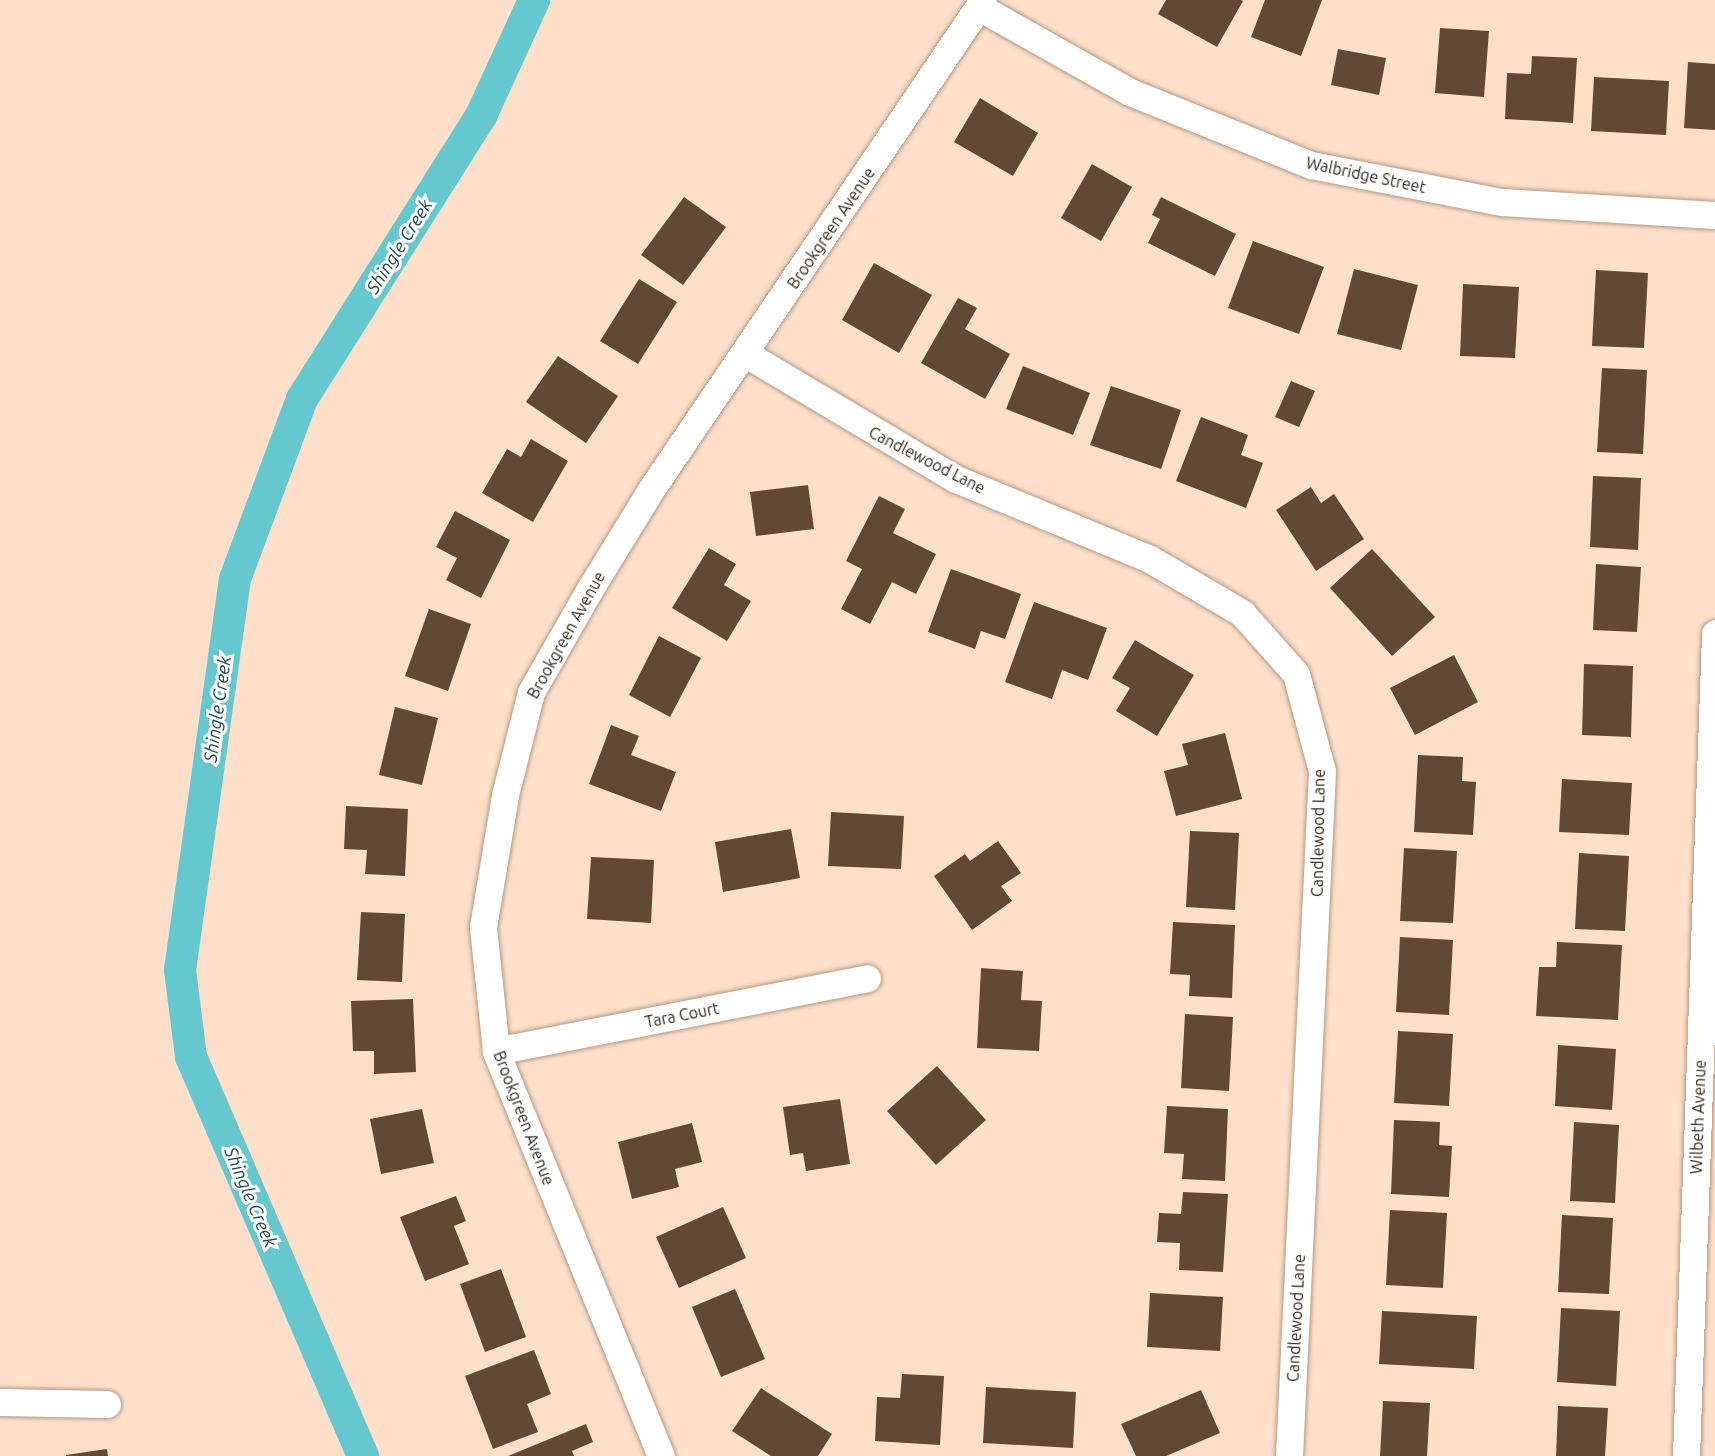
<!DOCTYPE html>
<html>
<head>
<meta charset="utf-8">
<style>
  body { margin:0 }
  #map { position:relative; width:1715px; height:1456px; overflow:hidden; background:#fee0ca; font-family:Ubuntu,sans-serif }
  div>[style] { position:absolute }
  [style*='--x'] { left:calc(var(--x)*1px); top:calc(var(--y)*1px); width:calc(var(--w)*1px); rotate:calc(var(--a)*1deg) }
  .canal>* { height:32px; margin:-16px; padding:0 16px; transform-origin:16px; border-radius:16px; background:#65c8cf }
  .building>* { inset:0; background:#614936 }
  .roads { filter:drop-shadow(0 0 2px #b49984) drop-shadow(0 0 2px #b49984) }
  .minor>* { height:27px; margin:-13.5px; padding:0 13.5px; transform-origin:13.5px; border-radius:13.5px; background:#fff }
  span { translate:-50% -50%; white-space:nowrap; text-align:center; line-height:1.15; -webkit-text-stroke:6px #fff; paint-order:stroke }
  .street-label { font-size:16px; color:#31261d }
  .water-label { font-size:18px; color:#1a474a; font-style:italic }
</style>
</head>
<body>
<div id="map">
  <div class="canal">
    <i style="--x:363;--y:1456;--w:434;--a:-113.3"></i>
    <i style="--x:191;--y:1057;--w:88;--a:-97.2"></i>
    <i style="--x:180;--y:970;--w:395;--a:-82"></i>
    <i style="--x:235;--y:579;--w:192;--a:-69.6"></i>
    <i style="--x:302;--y:399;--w:335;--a:-57.7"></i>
    <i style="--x:481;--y:116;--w:128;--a:-65.4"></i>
  </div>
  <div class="building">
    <i style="clip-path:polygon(1166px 0,1241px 0,1243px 1px,1217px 47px,1158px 14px)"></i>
    <i style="clip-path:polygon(1265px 0,1322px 0,1301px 56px,1251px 37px)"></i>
    <i style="clip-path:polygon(1440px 28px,1489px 31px,1484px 97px,1435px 93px)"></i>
    <i style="clip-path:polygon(1338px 49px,1386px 58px,1379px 95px,1331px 85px)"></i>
    <i style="clip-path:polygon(1532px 56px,1577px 58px,1573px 123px,1505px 119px,1507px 73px,1531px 74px)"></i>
    <i style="clip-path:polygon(1688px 62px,1715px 64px,1715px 130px,1684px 128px)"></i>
    <i style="clip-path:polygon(1594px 77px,1669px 81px,1666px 135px,1591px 131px)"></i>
    <i style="clip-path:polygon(980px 98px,1038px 133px,1013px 176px,954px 142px)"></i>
    <i style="clip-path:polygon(1092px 164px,1132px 187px,1101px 241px,1061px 218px)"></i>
    <i style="clip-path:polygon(684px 197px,726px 227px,683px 285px,641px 255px)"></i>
    <i style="clip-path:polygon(1161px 197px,1236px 234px,1215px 276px,1148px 243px,1160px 219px,1152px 215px)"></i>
    <i style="clip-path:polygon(1253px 241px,1324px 267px,1299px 334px,1228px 308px)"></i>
    <i style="clip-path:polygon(874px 263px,932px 295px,899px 353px,842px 320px)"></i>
    <i style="clip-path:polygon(1354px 269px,1418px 285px,1401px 350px,1337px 334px)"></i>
    <i style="clip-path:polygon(1596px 270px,1648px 273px,1644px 348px,1592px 346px)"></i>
    <i style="clip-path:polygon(639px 279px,677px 302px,638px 364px,600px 341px)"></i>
    <i style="clip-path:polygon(1463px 284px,1519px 287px,1515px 358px,1460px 356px)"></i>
    <i style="clip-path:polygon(958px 298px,977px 308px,965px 329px,1010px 354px,985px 399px,921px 363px)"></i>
    <i style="clip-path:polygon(558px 356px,618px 396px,586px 443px,526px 402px)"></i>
    <i style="clip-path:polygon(1023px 366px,1090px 393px,1073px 435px,1006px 409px)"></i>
    <i style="clip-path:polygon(1602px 368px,1647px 370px,1643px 454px,1597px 452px)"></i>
    <i style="clip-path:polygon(1291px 381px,1315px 391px,1299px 427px,1275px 417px)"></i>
    <i style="clip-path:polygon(1111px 386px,1181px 410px,1161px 469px,1090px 445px)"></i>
    <i style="clip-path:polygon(1201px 417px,1248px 435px,1241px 455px,1263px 463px,1246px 508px,1176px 481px)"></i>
    <i style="clip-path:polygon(531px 439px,568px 461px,533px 522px,482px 493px,507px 449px,521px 457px)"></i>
    <i style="clip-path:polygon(1593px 476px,1641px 478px,1638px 550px,1590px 547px)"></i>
    <i style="clip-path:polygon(808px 485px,814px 529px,756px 536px,750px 492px)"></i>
    <i style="clip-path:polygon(1311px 487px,1321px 503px,1334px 494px,1364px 539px,1316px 571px,1276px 510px)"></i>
    <i style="clip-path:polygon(879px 496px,905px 509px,893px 533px,936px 554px,916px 594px,892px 582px,870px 624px,841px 609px,862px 569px,846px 561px)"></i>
    <i style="clip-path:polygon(455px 511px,510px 540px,481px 598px,446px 580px,457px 558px,436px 547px)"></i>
    <i style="clip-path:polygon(709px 548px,736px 564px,724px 585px,751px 601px,727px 641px,672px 608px)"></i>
    <i style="clip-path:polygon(1372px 549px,1435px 617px,1392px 656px,1330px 588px)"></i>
    <i style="clip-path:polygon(1596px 564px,1641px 567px,1637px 632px,1593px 630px)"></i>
    <i style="clip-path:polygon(951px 569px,1021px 594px,1005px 639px,981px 631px,975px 649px,928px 632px)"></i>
    <i style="clip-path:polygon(1034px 602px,1107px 628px,1088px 680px,1062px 670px,1052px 699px,1005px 682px)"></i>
    <i style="clip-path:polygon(429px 609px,471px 624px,448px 691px,405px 676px)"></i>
    <i style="clip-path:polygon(659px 636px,701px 658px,670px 717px,629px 695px)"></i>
    <i style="clip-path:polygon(1135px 640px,1194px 675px,1157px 736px,1116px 711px,1130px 688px,1112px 678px)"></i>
    <i style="clip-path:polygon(1454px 655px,1478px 702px,1415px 735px,1390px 688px)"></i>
    <i style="clip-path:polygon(1584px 664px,1633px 666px,1631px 737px,1582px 735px)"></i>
    <i style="clip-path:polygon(395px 707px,438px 718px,422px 785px,379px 775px)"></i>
    <i style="clip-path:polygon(611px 725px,639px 736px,631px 755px,676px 772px,661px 811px,589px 784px)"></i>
    <i style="clip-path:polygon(1225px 733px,1242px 799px,1176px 816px,1164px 771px,1188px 765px,1182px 744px)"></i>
    <i style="clip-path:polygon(1418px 755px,1463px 757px,1462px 781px,1476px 782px,1473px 835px,1414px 832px)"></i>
    <i style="clip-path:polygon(1562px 779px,1632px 783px,1629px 835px,1559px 832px)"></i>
    <i style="clip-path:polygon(346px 806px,408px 809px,405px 876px,365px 874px,367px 850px,344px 849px)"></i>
    <i style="clip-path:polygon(831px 812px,904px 816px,901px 869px,828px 866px)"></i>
    <i style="clip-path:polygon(791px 829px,800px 878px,723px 892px,715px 842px)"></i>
    <i style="clip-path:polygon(1190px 831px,1239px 833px,1235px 910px,1186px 907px)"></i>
    <i style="clip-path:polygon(998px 841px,1021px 873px,1001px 886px,1012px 901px,972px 930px,934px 876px,965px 854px,970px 861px)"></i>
    <i style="clip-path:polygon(1404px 848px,1457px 851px,1453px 923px,1400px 921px)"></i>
    <i style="clip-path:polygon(1579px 853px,1629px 856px,1625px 931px,1575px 929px)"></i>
    <i style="clip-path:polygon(591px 857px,654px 860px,651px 923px,587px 919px)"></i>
    <i style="clip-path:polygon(361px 912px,405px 914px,402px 982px,357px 980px)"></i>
    <i style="clip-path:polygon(1173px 922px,1235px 925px,1232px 998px,1189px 996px,1190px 975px,1170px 974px)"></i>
    <i style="clip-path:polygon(1400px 937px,1453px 940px,1449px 1015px,1396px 1012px)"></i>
    <i style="clip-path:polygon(1557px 942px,1622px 945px,1618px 1020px,1536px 1016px,1539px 967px,1556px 967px)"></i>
    <i style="clip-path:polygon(981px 968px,1023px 971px,1021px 1000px,1042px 1001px,1039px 1051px,977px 1048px)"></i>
    <i style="clip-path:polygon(413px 999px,416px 1072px,374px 1074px,374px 1051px,353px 1051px,351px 1001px)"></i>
    <i style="clip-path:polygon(1185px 1014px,1233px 1017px,1229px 1091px,1181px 1088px)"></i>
    <i style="clip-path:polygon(1398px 1031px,1453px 1034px,1449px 1106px,1394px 1103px)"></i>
    <i style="clip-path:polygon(1558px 1045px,1616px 1049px,1612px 1110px,1555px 1106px)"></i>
    <i style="clip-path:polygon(937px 1066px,986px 1120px,936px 1165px,887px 1111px)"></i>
    <i style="clip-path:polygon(840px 1099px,850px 1164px,806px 1171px,803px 1153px,790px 1155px,783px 1107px)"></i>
    <i style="clip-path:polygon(1167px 1106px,1228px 1109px,1225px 1181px,1182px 1179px,1184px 1154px,1164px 1153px)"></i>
    <i style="clip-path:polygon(422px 1109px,434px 1163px,381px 1174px,370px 1119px)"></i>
    <i style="clip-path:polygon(1394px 1120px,1440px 1122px,1439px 1145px,1452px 1146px,1449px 1197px,1391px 1194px)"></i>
    <i style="clip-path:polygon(1574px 1122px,1619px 1125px,1615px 1203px,1570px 1201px)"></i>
    <i style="clip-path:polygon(692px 1123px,702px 1162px,675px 1169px,679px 1187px,632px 1199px,618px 1142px)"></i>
    <i style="clip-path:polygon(1183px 1192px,1228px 1194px,1223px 1272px,1179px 1270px,1180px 1243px,1157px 1242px,1159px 1213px,1181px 1214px)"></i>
    <i style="clip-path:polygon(456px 1196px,466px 1221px,454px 1226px,469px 1264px,425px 1281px,400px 1217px)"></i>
    <i style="clip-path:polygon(723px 1207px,746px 1258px,679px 1288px,656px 1237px)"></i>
    <i style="clip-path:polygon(1390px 1210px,1447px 1213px,1443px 1288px,1386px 1285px)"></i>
    <i style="clip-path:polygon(1562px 1215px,1613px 1218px,1609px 1294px,1558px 1292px)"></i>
    <i style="clip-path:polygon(501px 1269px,526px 1337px,485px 1352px,460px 1284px)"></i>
    <i style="clip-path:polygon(735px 1289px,765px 1359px,721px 1377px,692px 1307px)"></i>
    <i style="clip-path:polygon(1150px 1293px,1223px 1297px,1220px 1351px,1147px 1347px)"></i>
    <i style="clip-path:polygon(1561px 1308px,1620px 1311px,1616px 1386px,1557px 1382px)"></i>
    <i style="clip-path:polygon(1382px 1311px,1477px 1316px,1474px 1369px,1379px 1364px)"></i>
    <i style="clip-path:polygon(534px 1350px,551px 1394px,527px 1404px,538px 1432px,493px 1449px,465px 1376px)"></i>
    <i style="clip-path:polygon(902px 1374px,944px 1376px,940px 1445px,875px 1441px,877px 1397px,900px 1398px)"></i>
    <i style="clip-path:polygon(986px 1387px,1076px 1392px,1073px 1448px,983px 1443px)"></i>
    <i style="clip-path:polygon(761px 1388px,832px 1434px,818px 1456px,771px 1456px,732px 1431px)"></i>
    <i style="clip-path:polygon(1201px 1390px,1220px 1433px,1166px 1456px,1136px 1456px,1121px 1424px)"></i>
    <i style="clip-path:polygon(1383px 1401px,1430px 1403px,1427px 1456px,1380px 1456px)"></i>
    <i style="clip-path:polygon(1558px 1406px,1608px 1408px,1605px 1456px,1556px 1456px)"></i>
    <i style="clip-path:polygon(586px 1424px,593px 1442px,572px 1451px,574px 1456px,508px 1456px)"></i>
    <i style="clip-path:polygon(107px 1449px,108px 1456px,66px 1456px,66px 1455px)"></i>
  </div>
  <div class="roads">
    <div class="minor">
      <i style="--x:979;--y:7;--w:173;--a:29.4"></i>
      <i style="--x:1130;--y:92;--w:195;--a:22"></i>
      <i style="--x:1311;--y:165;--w:195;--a:11"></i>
      <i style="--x:1502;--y:202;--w:213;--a:3.5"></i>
      <i style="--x:746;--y:354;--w:244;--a:30.8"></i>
      <i style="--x:956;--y:479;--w:208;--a:22.4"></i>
      <i style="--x:1148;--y:558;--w:109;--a:30.3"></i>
      <i style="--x:1242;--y:613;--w:81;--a:48.5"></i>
      <i style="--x:1296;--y:674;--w:100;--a:75"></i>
      <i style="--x:1322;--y:771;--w:686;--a:92.76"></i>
      <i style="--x:496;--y:1051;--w:378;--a:-11.1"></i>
      <i style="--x:0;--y:1402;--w:107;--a:1.1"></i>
      <i style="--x:661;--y:1456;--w:437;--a:-112.2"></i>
      <i style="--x:496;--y:1051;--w:125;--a:-96"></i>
      <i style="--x:483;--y:927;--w:134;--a:-80.5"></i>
      <i style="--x:505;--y:795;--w:106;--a:-75.8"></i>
      <i style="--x:531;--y:692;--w:119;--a:-60.2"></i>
      <i style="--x:590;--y:589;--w:115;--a:-58.5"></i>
      <i style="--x:650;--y:491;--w:593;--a:-55.85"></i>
      <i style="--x:1686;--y:1456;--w:823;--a:-87.98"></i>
    </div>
  </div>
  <div class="street-label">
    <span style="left:1366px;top:175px;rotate:12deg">Walbridge Street</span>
    <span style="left:831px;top:228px;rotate:-56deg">Brookgreen Avenue</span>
    <span style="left:927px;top:460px;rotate:27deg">Candlewood Lane</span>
    <span style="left:566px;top:635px;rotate:-61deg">Brookgreen Avenue</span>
    <span style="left:1318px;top:833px;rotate:-89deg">Candlewood Lane</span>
    <span style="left:682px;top:1015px;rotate:-11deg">Tara Court</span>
    <span style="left:1698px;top:1117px;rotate:-88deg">Wilbeth Avenue</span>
    <span style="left:524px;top:1118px;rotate:69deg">Brookgreen Avenue</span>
    <span style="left:1296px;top:1318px;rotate:-87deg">Candlewood Lane</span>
  </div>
  <div class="water-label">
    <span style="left:399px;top:246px;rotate:-58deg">Shingle Creek</span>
    <span style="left:217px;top:709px;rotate:-82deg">Shingle Creek</span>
    <span style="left:251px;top:1197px;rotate:67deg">Shingle Creek</span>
  </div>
</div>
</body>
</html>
